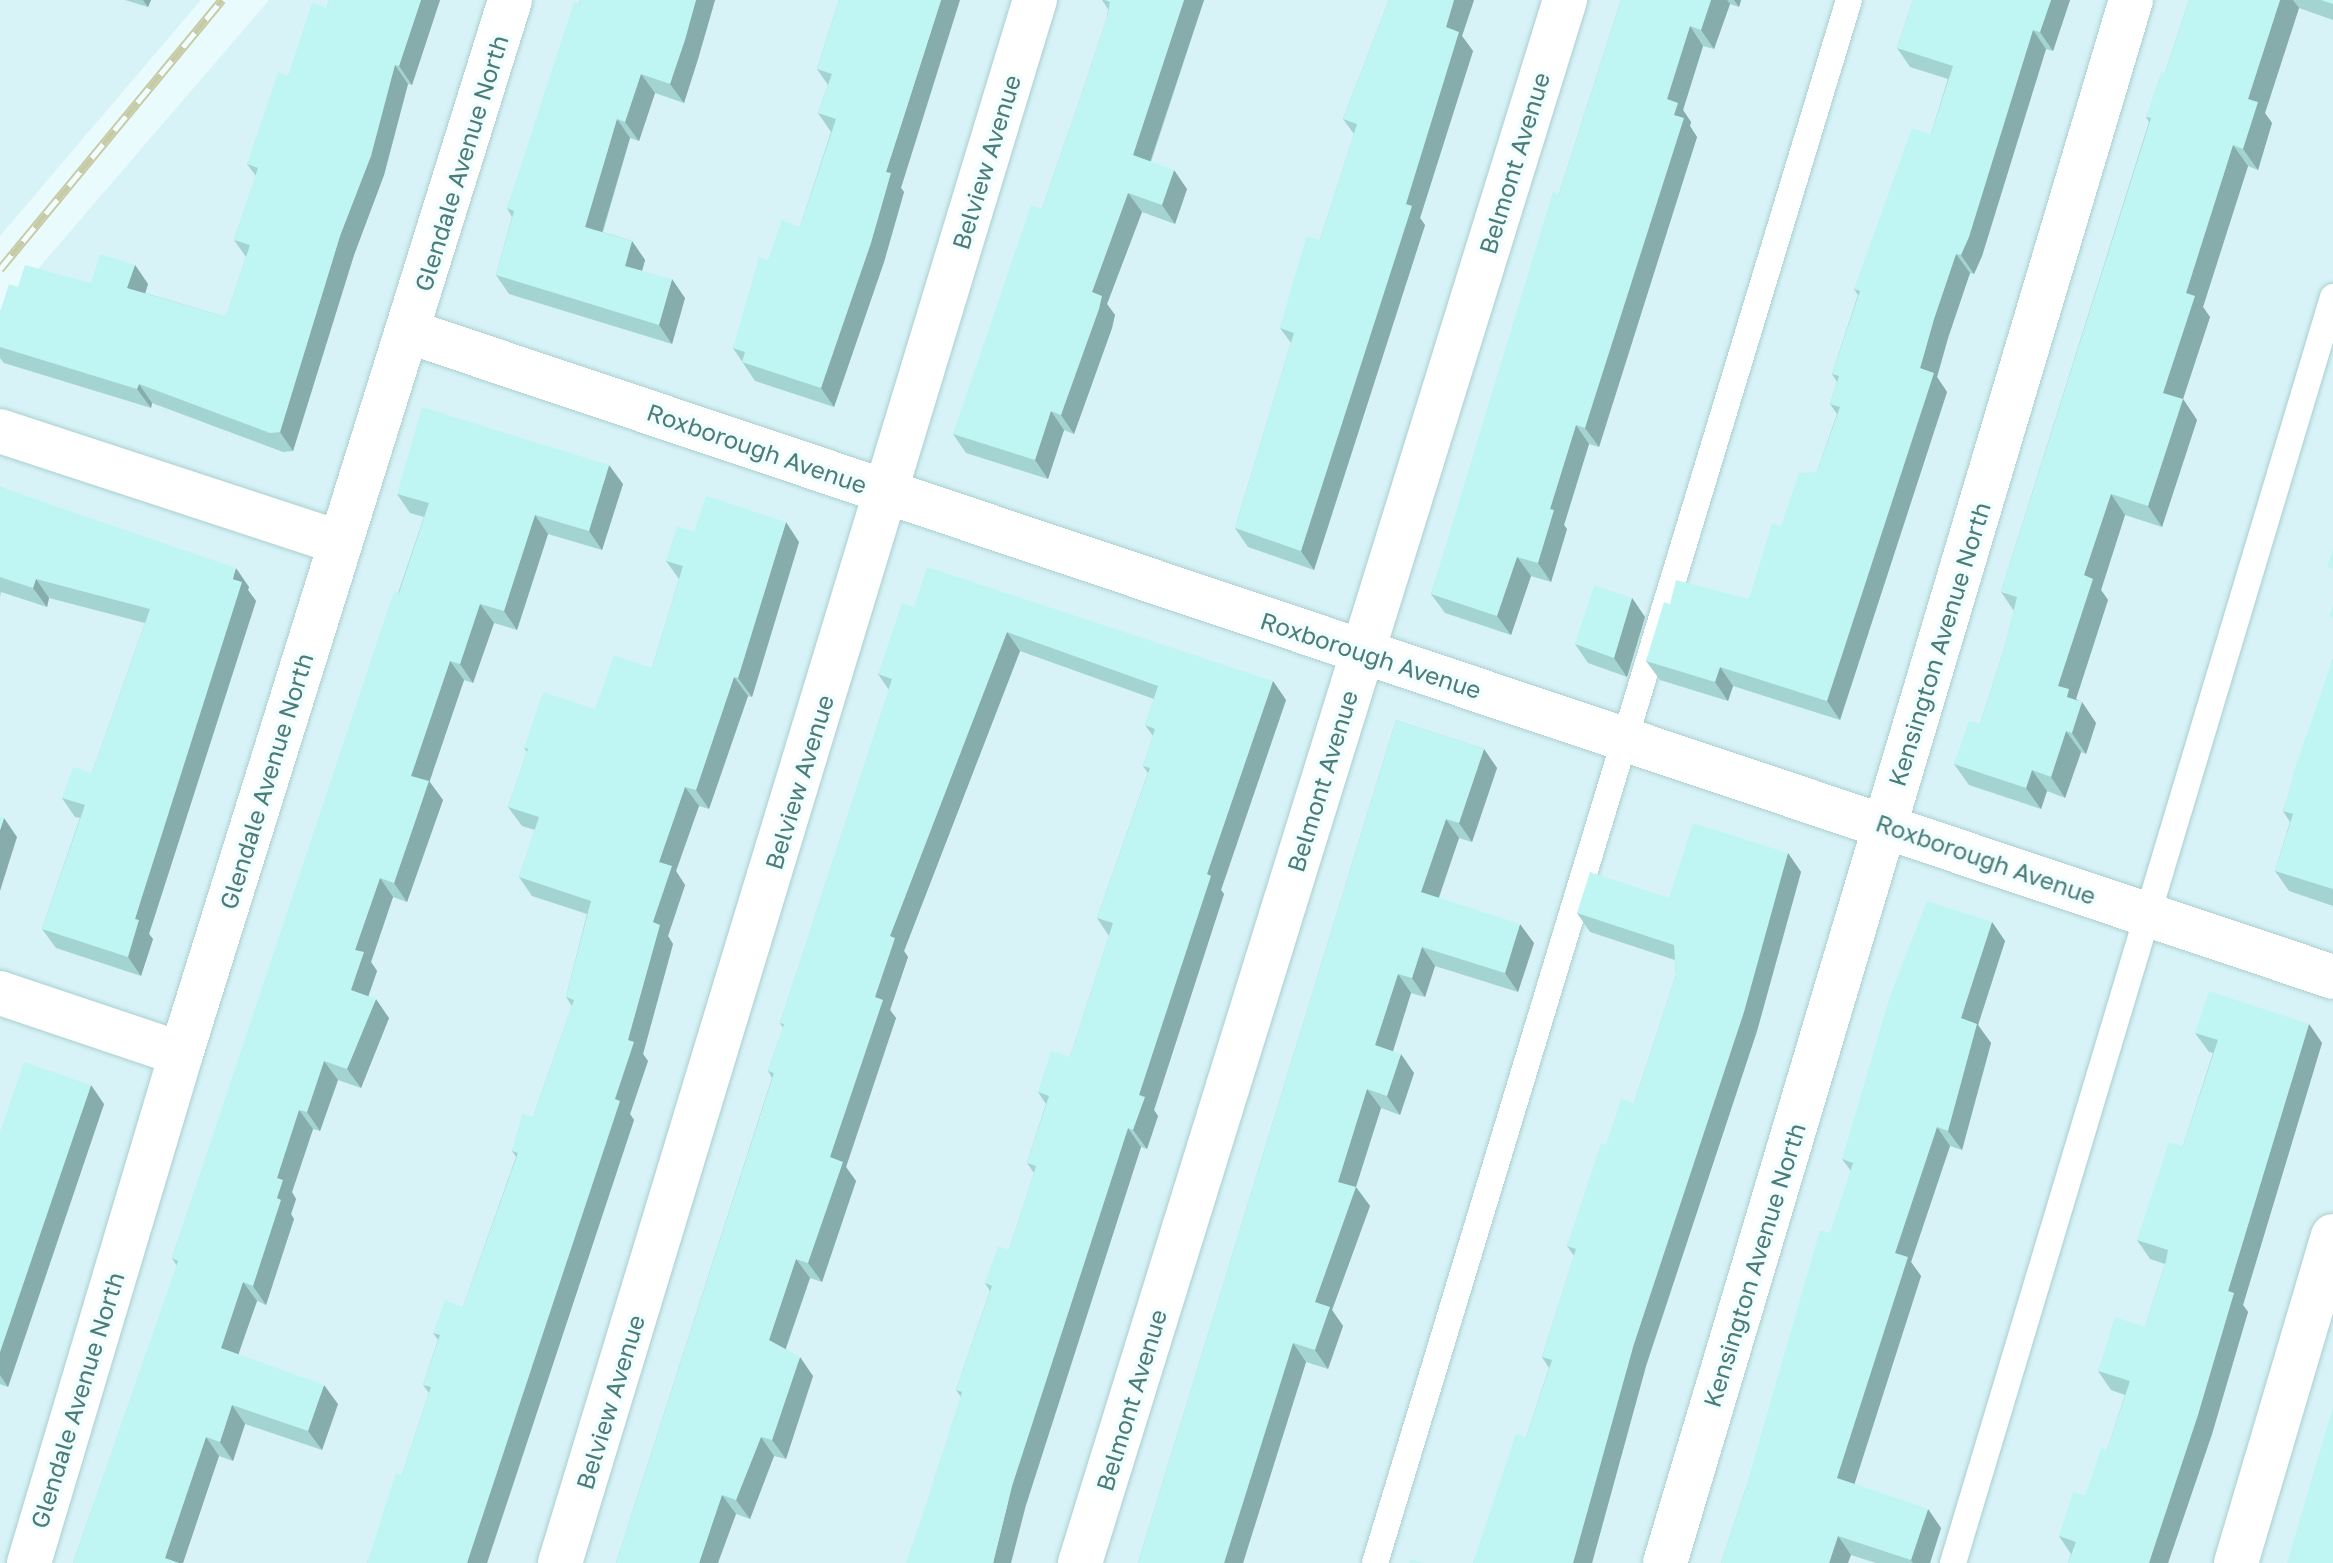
<!DOCTYPE html>
<html>
<head>
<meta charset="utf-8">
<style>
  body { margin:0 }
  #map { position:relative; width:2333px; height:1563px; overflow:hidden; background:#eafbfe; font-family:"Golos Text",sans-serif }
  div>[style] { position:absolute }
  [style*='--x'] { left:calc(var(--x)*1px); top:calc(var(--y)*1px); width:calc(var(--w)*1px); rotate:calc(var(--a)*1deg) }
  .residential>* { inset:0; background:#d7f3f7 }
  .roads { filter:drop-shadow(0 0 2px #aacfcf) drop-shadow(0 0 2px #aacfcf) }
  .service>* { height:26px; margin:-13px; padding:0 13px; transform-origin:13px; border-radius:13px; background:#fff }
  .minor>* { height:44px; margin:-22px; padding:0 22px; transform-origin:22px; border-radius:22px; background:#fff }
  .rail>* { height:9px; margin-top:-4.5px; transform-origin:0; background:repeating-linear-gradient(90deg,#f2fdff 0 18px,#c7cba5 0 36px); box-sizing:border-box; border-block:2px solid #c7cba5 }
  .wall>* { inset:0; background:#a4d4d2 }
  .shaded-wall>* { inset:0; background:#86acab }
  .building>* { inset:0; background:#bff6f4 }
  span { translate:-50% -50%; white-space:nowrap; text-align:center; line-height:1.15; -webkit-text-stroke:7px #f2fdff; paint-order:stroke }
  .street-label { font-size:24px; color:#497d78 }
</style>
</head>
<body>
<div id="map">
  <div class="residential">
    <i style="clip-path:polygon(0 0,201px 0,0 236px)"></i>
    <i style="clip-path:polygon(269px 0,2333px 0,2333px 1563px,0 1563px,0 313px)"></i>
  </div>
  <div class="roads">
    <div class="service">
      <i style="--x:1375;--y:1563;--w:1633;--a:-73.13"></i>
      <i style="--x:1953;--y:1563;--w:1322;--a:-73.29"></i>
    </div>
    <div class="minor">
      <i style="--x:410;--y:332;--w:2028;--a:18.54"></i>
      <i style="--x:0;--y:431;--w:358;--a:18.2"></i>
      <i style="--x:0;--y:993;--w:191;--a:18.6"></i>
      <i style="--x:29;--y:1563;--w:531;--a:-73.37"></i>
      <i style="--x:181;--y:1054;--w:1104;--a:-72.66"></i>
      <i style="--x:560;--y:1563;--w:1634;--a:-73.1"></i>
      <i style="--x:1080;--y:1563;--w:1637;--a:-72.76"></i>
      <i style="--x:1665;--y:1563;--w:1631;--a:-73.4"></i>
      <i style="--x:2236;--y:1563;--w:341;--a:-73.5"></i>
    </div>
  </div>
  <div class="rail">
    <i style="--x:0;--y:269;--w:349;--a:-50.5"></i>
  </div>
  <div class="wall">
    <i style="clip-path:polygon(125px 0,151px 0,148px 7px)"></i>
    <i style="clip-path:polygon(329px 0,440px 0,412px 85px,408px 84px,384px 175px,354px 255px,293px 451px,283px 452px,152px 403px,151px 408px,4px 363px,0 358px,0 312px,18px 287px,91px 283px,135px 265px,148px 284px,145px 293px,226px 317px,246px 257px,234px 240px,256px 176px,247px 164px,288px 76px,327px 8px)"></i>
    <i style="clip-path:polygon(580px 0,715px 0,698px 59px,684px 103px,655px 93px,639px 141px,630px 138px,603px 232px,632px 241px,645px 260px,642px 271px,685px 298px,672px 344px,509px 294px,496px 275px,512px 217px,507px 208px)"></i>
    <i style="clip-path:polygon(839px 0,901px 188px,904px 192px,884px 262px,834px 407px,755px 381px,733px 348px,768px 260px,800px 227px,831px 132px,818px 113px,828px 85px,817px 69px)"></i>
    <i style="clip-path:polygon(1102px 0,1204px 0,1151px 162px,1187px 189px,1175px 224px,1142px 212px,1107px 304px,1115px 315px,1112px 328px,1074px 434px,1064px 430px,1048px 479px,966px 453px,953px 434px,1042px 209px,1083px 90px,1107px 17px,1108px 9px)"></i>
    <i style="clip-path:polygon(1389px 0,1474px 0,1462px 36px,1473px 51px,1420px 218px,1425px 225px,1314px 570px,1248px 547px,1235px 528px,1291px 343px,1280px 328px,1320px 240px,1354px 134px,1343px 119px)"></i>
    <i style="clip-path:polygon(1621px 0,1741px 0,1739px 7px,1730px 4px,1714px 49px,1703px 46px,1683px 110px,1691px 122px,1690px 126px,1697px 137px,1599px 447px,1589px 444px,1564px 525px,1567px 529px,1551px 582px,1531px 576px,1511px 635px,1445px 613px,1431px 594px)"></i>
    <i style="clip-path:polygon(1913px 0,2070px 0,2053px 51px,2046px 49px,1982px 256px,1974px 274px,1970px 273px,1948px 338px,1937px 377px,1947px 392px,1840px 720px,1733px 686px,1728px 701px,1660px 680px,1646px 661px,1670px 604px,1749px 599px,1781px 526px,1817px 472px,1837px 414px,1830px 404px,1837px 382px,1832px 374px,1858px 295px,1854px 289px,1931px 134px,1948px 79px,1910px 67px,1897px 48px)"></i>
    <i style="clip-path:polygon(2189px 0,2333px 0,2333px 20px,2299px 8px,2265px 113px,2272px 123px,2258px 170px,2248px 166px,2203px 307px,2210px 317px,2183px 399px,2197px 420px,2162px 527px,2125px 515px,2101px 590px,2108px 600px,2076px 699px,2082px 702px,2096px 723px,2086px 754px,2081px 752px,2065px 798px,2047px 791px,2041px 809px,1969px 785px,1954px 764px,1980px 724px,2004px 649px,2014px 611px,2001px 592px,2149px 122px,2146px 117px,2165px 73px)"></i>
    <i style="clip-path:polygon(623px 484px,602px 550px,548px 534px,517px 630px,494px 623px,473px 683px,464px 680px,429px 781px,443px 800px,407px 902px,393px 897px,371px 962px,377px 971px,368px 996px,389px 1018px,361px 1088px,338px 1080px,320px 1131px,313px 1129px,292px 1192px,296px 1199px,291px 1214px,294px 1219px,266px 1305px,257px 1301px,238px 1354px,338px 1404px,322px 1450px,245px 1424px,233px 1461px,219px 1456px,183px 1563px,73px 1563px,177px 1266px,172px 1258px,424px 517px,410px 513px,397px 494px)"></i>
    <i style="clip-path:polygon(0 487px,249px 587px,248px 590px,256px 601px,149px 934px,153px 939px,141px 976px,56px 948px,42px 929px,80px 818px,75px 817px,62px 798px,92px 773px,145px 623px,49px 598px,47px 607px,1px 592px,0 597px)"></i>
    <i style="clip-path:polygon(694px 532px,799px 542px,752px 697px,748px 696px,709px 809px,699px 806px,676px 871px,685px 885px,668px 936px,673px 944px,643px 1054px,648px 1061px,630px 1114px,634px 1120px,487px 1563px,367px 1563px,402px 1475px,429px 1393px,423px 1385px,438px 1340px,433px 1333px,463px 1307px,516px 1157px,512px 1151px,533px 1117px,572px 1006px,566px 997px,587px 914px,532px 896px,519px 877px,535px 830px,522px 826px,508px 807px,527px 752px,524px 748px,595px 709px,652px 668px,679px 579px,666px 561px)"></i>
    <i style="clip-path:polygon(1632px 598px,1645px 617px,1627px 677px,1588px 663px,1575px 644px)"></i>
    <i style="clip-path:polygon(914px 607px,1273px 681px,1286px 700px,1221px 890px,1224px 894px,1154px 1110px,1158px 1116px,1147px 1149px,1141px 1147px,1026px 1505px,934px 1480px,961px 1397px,956px 1390px,990px 1291px,985px 1283px,1009px 1250px,1034px 1173px,1027px 1163px,1046px 1104px,1038px 1092px,1070px 1057px,1109px 936px,1097px 918px,1148px 773px,1143px 766px,1153px 736px,1145px 725px,1154px 699px,1020px 651px,904px 951px,908px 957px,890px 1010px,896px 1018px,846px 1167px,856px 1181px,822px 1282px,810px 1278px,786px 1349px,813px 1376px,786px 1459px,774px 1456px,750px 1519px,736px 1514px,731px 1524px,616px 1563px,772px 1078px,768px 1071px,783px 1028px,780px 1023px,889px 690px,878px 674px)"></i>
    <i style="clip-path:polygon(2333px 659px,2333px 906px,2289px 891px,2275px 871px,2290px 822px,2283px 811px)"></i>
    <i style="clip-path:polygon(1396px 720px,1484px 749px,1497px 768px,1472px 842px,1459px 838px,1439px 898px,1534px 943px,1518px 992px,1435px 966px,1425px 997px,1411px 993px,1393px 1051px,1414px 1073px,1400px 1115px,1381px 1108px,1356px 1187px,1370px 1206px,1332px 1310px,1343px 1326px,1328px 1369px,1306px 1362px,1243px 1563px,1138px 1563px)"></i>
    <i style="clip-path:polygon(1788px 853px,1801px 872px,1757px 1031px,1646px 1366px,1592px 1563px,1473px 1563px,1526px 1438px,1549px 1368px,1542px 1357px,1574px 1256px,1567px 1246px,1606px 1145px,1634px 1103px,1676px 975px,1675px 960px,1590px 932px,1577px 913px,1669px 898px)"></i>
    <i style="clip-path:polygon(1992px 922px,2005px 941px,1978px 1025px,1991px 1043px,1962px 1150px,1950px 1146px,1911px 1262px,1921px 1276px,1854px 1484px,1941px 1528px,1930px 1563px,1876px 1563px,1851px 1555px,1721px 1563px,1851px 1171px,1842px 1159px)"></i>
    <i style="clip-path:polygon(2309px 1024px,2322px 1043px,2243px 1305px,2248px 1312px,2212px 1434px,2168px 1563px,2068px 1563px,2071px 1554px,2059px 1536px,2085px 1496px,2107px 1450px,2125px 1395px,2111px 1390px,2098px 1371px,2145px 1327px,2165px 1264px,2150px 1259px,2137px 1240px,2183px 1146px,2213px 1053px,2209px 1052px,2195px 1033px)"></i>
    <i style="clip-path:polygon(104px 1104px,8px 1387px,0 1384px,0 1132px)"></i>
  </div>
  <div class="shaded-wall">
    <i style="clip-path:polygon(143px 0,151px 0,148px 7px)"></i>
    <i style="clip-path:polygon(421px 0,440px 0,412px 85px,399px 66px)"></i>
    <i style="clip-path:polygon(696px 0,715px 0,698px 59px,684px 103px,670px 84px)"></i>
    <i style="clip-path:polygon(941px 0,960px 0,901px 188px,904px 192px,884px 262px,834px 407px,821px 388px,886px 172px)"></i>
    <i style="clip-path:polygon(1184px 0,1204px 0,1146px 174px,1133px 155px)"></i>
    <i style="clip-path:polygon(1454px 0,1474px 0,1462px 36px,1473px 51px,1420px 218px,1425px 225px,1314px 570px,1301px 551px,1406px 204px,1446px 27px)"></i>
    <i style="clip-path:polygon(1711px 0,1727px 0,1730px 4px,1714px 49px,1701px 30px)"></i>
    <i style="clip-path:polygon(1734px 0,1741px 0,1739px 7px)"></i>
    <i style="clip-path:polygon(2051px 0,2070px 0,2053px 51px,2040px 32px)"></i>
    <i style="clip-path:polygon(2280px 0,2293px 0,2299px 8px,2265px 113px,2272px 123px,2258px 170px,2243px 149px,2248px 99px)"></i>
    <i style="clip-path:polygon(1690px 26px,1703px 46px,1683px 110px,1691px 122px,1690px 126px,1697px 137px,1599px 447px,1585px 428px,1674px 115px,1667px 99px)"></i>
    <i style="clip-path:polygon(2033px 30px,2046px 49px,1982px 256px,1974px 274px,1961px 255px)"></i>
    <i style="clip-path:polygon(395px 65px,408px 84px,384px 175px,354px 255px,293px 451px,280px 432px,340px 236px)"></i>
    <i style="clip-path:polygon(641px 74px,655px 93px,639px 141px,625px 122px)"></i>
    <i style="clip-path:polygon(617px 119px,630px 138px,598px 246px,585px 227px)"></i>
    <i style="clip-path:polygon(2233px 145px,2248px 166px,2203px 307px,2210px 317px,2178px 414px,2163px 393px,2186px 293px)"></i>
    <i style="clip-path:polygon(1174px 170px,1187px 189px,1175px 224px,1162px 205px)"></i>
    <i style="clip-path:polygon(1128px 193px,1142px 212px,1107px 304px,1115px 315px,1112px 328px,1074px 434px,1061px 415px,1092px 292px)"></i>
    <i style="clip-path:polygon(632px 241px,645px 260px,638px 285px,625px 266px)"></i>
    <i style="clip-path:polygon(1956px 254px,1970px 273px,1948px 338px,1937px 377px,1947px 392px,1840px 720px,1827px 701px,1934px 319px)"></i>
    <i style="clip-path:polygon(135px 265px,148px 284px,141px 307px,127px 288px)"></i>
    <i style="clip-path:polygon(672px 279px,685px 298px,672px 344px,659px 325px)"></i>
    <i style="clip-path:polygon(139px 384px,152px 403px,151px 408px,137px 389px)"></i>
    <i style="clip-path:polygon(2183px 399px,2197px 420px,2162px 527px,2148px 506px)"></i>
    <i style="clip-path:polygon(1051px 411px,1064px 430px,1048px 479px,1035px 460px)"></i>
    <i style="clip-path:polygon(1576px 425px,1589px 444px,1564px 525px,1567px 529px,1551px 582px,1538px 563px,1550px 509px)"></i>
    <i style="clip-path:polygon(609px 465px,623px 484px,602px 550px,589px 531px)"></i>
    <i style="clip-path:polygon(2111px 494px,2125px 515px,2101px 590px,2108px 600px,2076px 699px,2081px 705px,2082px 702px,2096px 723px,2086px 754px,2072px 733px,2058px 686px,2084px 575px)"></i>
    <i style="clip-path:polygon(535px 515px,548px 534px,517px 630px,504px 611px)"></i>
    <i style="clip-path:polygon(786px 522px,799px 542px,752px 697px,738px 678px)"></i>
    <i style="clip-path:polygon(1517px 557px,1531px 576px,1511px 635px,1497px 616px)"></i>
    <i style="clip-path:polygon(236px 568px,249px 587px,248px 590px,256px 601px,149px 934px,153px 939px,141px 976px,128px 957px,135px 919px)"></i>
    <i style="clip-path:polygon(36px 579px,49px 598px,47px 607px,33px 588px)"></i>
    <i style="clip-path:polygon(1632px 598px,1645px 617px,1627px 677px,1614px 658px)"></i>
    <i style="clip-path:polygon(480px 604px,494px 623px,473px 683px,460px 664px)"></i>
    <i style="clip-path:polygon(1007px 632px,1020px 651px,904px 951px,908px 957px,890px 1010px,896px 1018px,846px 1167px,856px 1181px,822px 1282px,808px 1263px,830px 1157px,875px 997px,890px 936px)"></i>
    <i style="clip-path:polygon(450px 661px,464px 680px,425px 795px,411px 776px)"></i>
    <i style="clip-path:polygon(1720px 667px,1733px 686px,1728px 701px,1715px 682px)"></i>
    <i style="clip-path:polygon(734px 677px,748px 696px,709px 809px,696px 790px)"></i>
    <i style="clip-path:polygon(1273px 681px,1286px 700px,1221px 890px,1224px 894px,1154px 1110px,1158px 1116px,1147px 1149px,1133px 1130px,1139px 1095px,1207px 874px)"></i>
    <i style="clip-path:polygon(2066px 731px,2081px 752px,2065px 798px,2051px 777px)"></i>
    <i style="clip-path:polygon(1484px 749px,1497px 768px,1472px 842px,1459px 823px)"></i>
    <i style="clip-path:polygon(2032px 770px,2047px 791px,2041px 809px,2026px 788px)"></i>
    <i style="clip-path:polygon(429px 781px,443px 800px,407px 902px,394px 883px)"></i>
    <i style="clip-path:polygon(685px 787px,699px 806px,676px 871px,685px 885px,668px 936px,673px 944px,643px 1054px,648px 1061px,630px 1114px,634px 1120px,487px 1563px,467px 1563px,628px 1040px,653px 922px,659px 862px)"></i>
    <i style="clip-path:polygon(4px 818px,17px 837px,0 891px,0 830px)"></i>
    <i style="clip-path:polygon(1446px 819px,1459px 838px,1434px 911px,1421px 892px)"></i>
    <i style="clip-path:polygon(1788px 853px,1801px 872px,1757px 1031px,1646px 1366px,1592px 1563px,1573px 1563px,1633px 1347px)"></i>
    <i style="clip-path:polygon(380px 878px,393px 897px,371px 962px,377px 971px,364px 1009px,351px 990px,355px 950px)"></i>
    <i style="clip-path:polygon(1992px 922px,2005px 941px,1978px 1025px,1991px 1043px,1962px 1150px,1948px 1131px,1961px 1018px)"></i>
    <i style="clip-path:polygon(1520px 924px,1534px 943px,1518px 992px,1505px 973px)"></i>
    <i style="clip-path:polygon(1422px 947px,1435px 966px,1425px 997px,1412px 978px)"></i>
    <i style="clip-path:polygon(1398px 974px,1411px 993px,1389px 1064px,1375px 1045px)"></i>
    <i style="clip-path:polygon(376px 999px,389px 1018px,361px 1088px,347px 1069px)"></i>
    <i style="clip-path:polygon(2309px 1024px,2322px 1043px,2243px 1305px,2248px 1312px,2212px 1434px,2168px 1563px,2149px 1563px,2228px 1291px)"></i>
    <i style="clip-path:polygon(1401px 1054px,1414px 1073px,1400px 1115px,1387px 1096px)"></i>
    <i style="clip-path:polygon(324px 1061px,338px 1080px,320px 1131px,307px 1112px)"></i>
    <i style="clip-path:polygon(91px 1085px,104px 1104px,8px 1387px,0 1375px,0 1352px)"></i>
    <i style="clip-path:polygon(1367px 1089px,1381px 1108px,1352px 1199px,1356px 1187px,1370px 1206px,1332px 1310px,1343px 1326px,1328px 1369px,1315px 1350px,1315px 1302px,1338px 1182px)"></i>
    <i style="clip-path:polygon(299px 1110px,313px 1129px,292px 1192px,296px 1199px,291px 1214px,294px 1219px,266px 1305px,253px 1286px,277px 1198px,277px 1178px)"></i>
    <i style="clip-path:polygon(1937px 1127px,1950px 1146px,1911px 1262px,1921px 1276px,1850px 1498px,1837px 1478px,1895px 1253px)"></i>
    <i style="clip-path:polygon(1128px 1128px,1141px 1147px,1026px 1505px,1011px 1563px,993px 1563px,1012px 1486px)"></i>
    <i style="clip-path:polygon(796px 1259px,810px 1278px,782px 1359px,769px 1340px)"></i>
    <i style="clip-path:polygon(243px 1282px,257px 1301px,234px 1367px,221px 1348px)"></i>
    <i style="clip-path:polygon(1293px 1343px,1306px 1362px,1243px 1563px,1224px 1563px)"></i>
    <i style="clip-path:polygon(800px 1357px,813px 1376px,786px 1459px,772px 1440px)"></i>
    <i style="clip-path:polygon(324px 1385px,338px 1404px,322px 1450px,308px 1431px)"></i>
    <i style="clip-path:polygon(232px 1405px,245px 1424px,233px 1461px,220px 1442px)"></i>
    <i style="clip-path:polygon(206px 1437px,219px 1456px,183px 1563px,169px 1563px,165px 1558px)"></i>
    <i style="clip-path:polygon(761px 1437px,774px 1456px,750px 1519px,736px 1500px)"></i>
    <i style="clip-path:polygon(722px 1495px,736px 1514px,718px 1563px,699px 1563px)"></i>
    <i style="clip-path:polygon(1928px 1509px,1941px 1528px,1930px 1563px,1913px 1563px,1911px 1560px)"></i>
    <i style="clip-path:polygon(1838px 1536px,1851px 1555px,1848px 1563px,1829px 1563px)"></i>
  </div>
  <div class="building">
    <i style="clip-path:polygon(329px 0,421px 0,399px 66px,395px 65px,371px 156px,340px 236px,280px 432px,270px 433px,139px 384px,137px 389px,0 347px,0 312px,9px 284px,18px 287px,25px 265px,91px 283px,100px 254px,135px 265px,127px 288px,226px 317px,250px 245px,234px 240px,258px 168px,247px 164px,278px 72px,288px 76px,312px 3px,327px 8px)"></i>
    <i style="clip-path:polygon(580px 0,696px 0,685px 40px,670px 84px,641px 74px,625px 122px,617px 119px,585px 227px,632px 241px,625px 266px,672px 279px,659px 325px,496px 275px,514px 211px,507px 208px,574px 2px,579px 4px)"></i>
    <i style="clip-path:polygon(839px 0,941px 0,886px 172px,891px 173px,871px 243px,821px 388px,742px 362px,745px 352px,733px 348px,759px 257px,768px 260px,782px 220px,800px 227px,836px 119px,818px 113px,832px 74px,817px 69px)"></i>
    <i style="clip-path:polygon(1105px 0,1184px 0,1133px 155px,1174px 170px,1162px 205px,1128px 193px,1092px 292px,1102px 296px,1099px 309px,1061px 415px,1051px 411px,1035px 460px,953px 434px,1031px 205px,1042px 209px,1083px 90px,1107px 17px,1110px 2px)"></i>
    <i style="clip-path:polygon(1389px 0,1454px 0,1446px 27px,1459px 32px,1406px 204px,1412px 206px,1301px 551px,1235px 528px,1294px 333px,1280px 328px,1294px 278px,1307px 236px,1320px 240px,1357px 124px,1343px 119px)"></i>
    <i style="clip-path:polygon(1621px 0,1711px 0,1701px 30px,1690px 26px,1667px 99px,1678px 103px,1674px 115px,1684px 118px,1585px 428px,1576px 425px,1550px 509px,1554px 510px,1538px 563px,1517px 557px,1497px 616px,1431px 594px,1537px 244px,1553px 192px,1559px 194px)"></i>
    <i style="clip-path:polygon(1913px 0,2051px 0,2040px 32px,2033px 30px,1969px 237px,1961px 255px,1956px 254px,1934px 319px,1920px 368px,1934px 373px,1827px 701px,1720px 667px,1715px 682px,1646px 661px,1664px 602px,1670px 604px,1676px 580px,1749px 599px,1772px 523px,1781px 526px,1799px 473px,1817px 472px,1840px 407px,1830px 404px,1839px 376px,1832px 374px,1860px 291px,1854px 289px,1912px 128px,1931px 134px,1953px 66px,1897px 48px)"></i>
    <i style="clip-path:polygon(2189px 0,2280px 0,2248px 99px,2258px 102px,2243px 149px,2233px 145px,2186px 293px,2195px 296px,2163px 393px,2183px 399px,2148px 506px,2111px 494px,2084px 575px,2093px 579px,2058px 686px,2069px 689px,2067px 697px,2082px 702px,2072px 733px,2066px 731px,2051px 777px,2032px 770px,2026px 788px,1954px 764px,1969px 721px,1980px 724px,2004px 649px,2017px 597px,2001px 592px,2151px 118px,2146px 117px,2161px 72px,2165px 73px)"></i>
    <i style="clip-path:polygon(2321px 0,2333px 0,2333px 4px)"></i>
    <i style="clip-path:polygon(422px 407px,609px 465px,589px 531px,535px 515px,504px 611px,480px 604px,460px 664px,450px 661px,411px 776px,429px 781px,394px 883px,380px 878px,355px 950px,364px 952px,351px 990px,376px 999px,347px 1069px,324px 1061px,307px 1112px,299px 1110px,277px 1178px,283px 1180px,277px 1198px,281px 1200px,253px 1286px,243px 1282px,221px 1348px,324px 1385px,308px 1431px,232px 1405px,220px 1442px,206px 1437px,165px 1558px,179px 1563px,73px 1563px,178px 1261px,172px 1258px,394px 591px,399px 593px,429px 503px,397px 494px)"></i>
    <i style="clip-path:polygon(0 487px,236px 568px,232px 579px,242px 582px,135px 919px,139px 920px,128px 957px,42px 929px,85px 805px,62px 798px,73px 767px,92px 773px,150px 609px,36px 579px,33px 588px,0 577px)"></i>
    <i style="clip-path:polygon(706px 496px,786px 522px,738px 678px,734px 677px,696px 790px,685px 787px,659px 862px,672px 866px,653px 922px,660px 925px,628px 1040px,634px 1042px,615px 1099px,620px 1101px,467px 1563px,367px 1563px,396px 1473px,402px 1475px,431px 1387px,423px 1385px,440px 1335px,433px 1333px,445px 1300px,463px 1307px,518px 1153px,512px 1151px,522px 1114px,533px 1117px,574px 1000px,566px 997px,591px 901px,519px 877px,539px 817px,508px 807px,528px 749px,524px 748px,543px 692px,595px 709px,614px 655px,652px 668px,683px 566px,666px 561px,677px 526px,694px 532px)"></i>
    <i style="clip-path:polygon(2333px 550px,2333px 569px,2327px 567px)"></i>
    <i style="clip-path:polygon(927px 567px,1273px 681px,1207px 874px,1211px 876px,1139px 1095px,1145px 1097px,1133px 1130px,1128px 1128px,1012px 1486px,993px 1563px,906px 1563px,934px 1480px,962px 1392px,956px 1390px,992px 1286px,985px 1283px,998px 1246px,1009px 1250px,1036px 1166px,1027px 1163px,1049px 1096px,1038px 1092px,1051px 1051px,1070px 1057px,1113px 923px,1097px 918px,1150px 768px,1143px 766px,1155px 729px,1145px 725px,1158px 686px,1007px 632px,890px 936px,895px 938px,875px 997px,883px 1000px,830px 1157px,843px 1162px,808px 1263px,796px 1259px,769px 1340px,800px 1357px,772px 1440px,761px 1437px,736px 1500px,722px 1495px,699px 1563px,616px 1563px,774px 1073px,768px 1071px,784px 1024px,780px 1023px,892px 679px,878px 674px,902px 603px,914px 607px)"></i>
    <i style="clip-path:polygon(1594px 585px,1632px 598px,1614px 658px,1575px 644px)"></i>
    <i style="clip-path:polygon(2333px 605px,2333px 618px,2329px 617px)"></i>
    <i style="clip-path:polygon(2333px 659px,2333px 889px,2275px 871px,2293px 814px,2283px 811px,2295px 768px)"></i>
    <i style="clip-path:polygon(1396px 720px,1484px 749px,1459px 823px,1446px 819px,1421px 892px,1520px 924px,1505px 973px,1422px 947px,1412px 978px,1398px 974px,1375px 1045px,1401px 1054px,1387px 1096px,1367px 1089px,1338px 1182px,1356px 1187px,1315px 1302px,1330px 1307px,1315px 1350px,1293px 1343px,1224px 1563px,1138px 1563px)"></i>
    <i style="clip-path:polygon(0 816px,4px 818px,0 830px)"></i>
    <i style="clip-path:polygon(1693px 823px,1788px 853px,1744px 1012px,1633px 1347px,1573px 1563px,1473px 1563px,1516px 1434px,1526px 1438px,1552px 1360px,1542px 1357px,1576px 1249px,1567px 1246px,1601px 1143px,1606px 1145px,1621px 1099px,1634px 1103px,1676px 975px,1674px 945px,1577px 913px,1590px 872px,1669px 898px)"></i>
    <i style="clip-path:polygon(1927px 901px,1992px 922px,1961px 1018px,1977px 1024px,1948px 1131px,1937px 1127px,1895px 1253px,1908px 1257px,1837px 1478px,1928px 1509px,1911px 1560px,1838px 1536px,1829px 1563px,1721px 1563px,1744px 1494px,1820px 1230px,1830px 1233px,1853px 1163px,1842px 1159px,1890px 996px)"></i>
    <i style="clip-path:polygon(2209px 991px,2309px 1024px,2228px 1291px,2234px 1293px,2198px 1415px,2149px 1563px,2068px 1563px,2076px 1542px,2059px 1536px,2073px 1492px,2085px 1496px,2101px 1448px,2107px 1450px,2130px 1381px,2098px 1371px,2115px 1317px,2145px 1327px,2166px 1261px,2168px 1250px,2137px 1240px,2169px 1142px,2183px 1146px,2218px 1040px,2195px 1033px)"></i>
    <i style="clip-path:polygon(24px 1062px,91px 1085px,0 1352px,0 1132px)"></i>
    <i style="clip-path:polygon(2333px 1407px,2333px 1563px,2287px 1563px)"></i>
    <i style="clip-path:polygon(1410px 1559px,1422px 1563px,1409px 1563px)"></i>
  </div>
  <div class="street-label">
    <span style="left:986px;top:162px;rotate:-73deg">Belview Avenue</span>
    <span style="left:461px;top:163px;rotate:-73deg">Glendale Avenue North</span>
    <span style="left:1514px;top:163px;rotate:-73deg">Belmont Avenue</span>
    <span style="left:757px;top:448px;rotate:19deg">Roxborough Avenue</span>
    <span style="left:1939px;top:644px;rotate:-73deg">Kensington Avenue North</span>
    <span style="left:1371px;top:655px;rotate:18deg">Roxborough Avenue</span>
    <span style="left:266px;top:781px;rotate:-73deg">Glendale Avenue North</span>
    <span style="left:1322px;top:781px;rotate:-73deg">Belmont Avenue</span>
    <span style="left:799px;top:782px;rotate:-73deg">Belview Avenue</span>
    <span style="left:1986px;top:859px;rotate:19deg">Roxborough Avenue</span>
    <span style="left:1754px;top:1265px;rotate:-73deg">Kensington Avenue North</span>
    <span style="left:77px;top:1400px;rotate:-73deg">Glendale Avenue North</span>
    <span style="left:1131px;top:1400px;rotate:-73deg">Belmont Avenue</span>
    <span style="left:610px;top:1402px;rotate:-73deg">Belview Avenue</span>
  </div>
</div>
</body>
</html>
